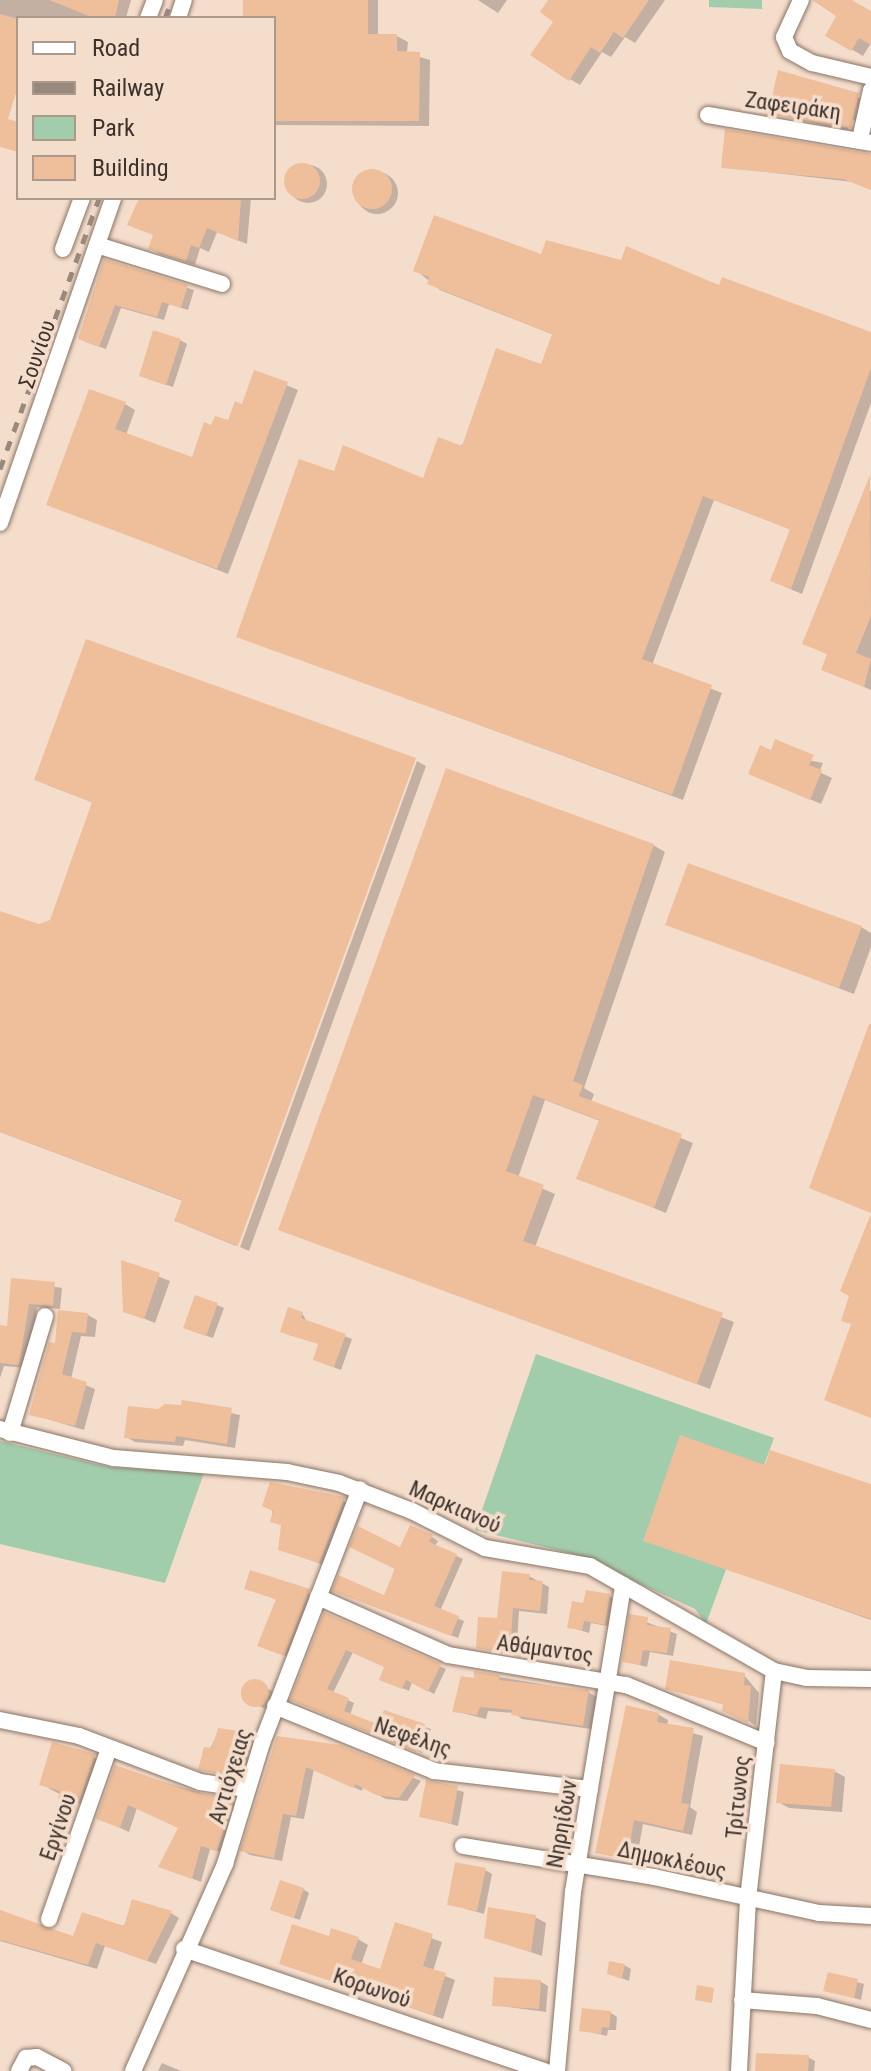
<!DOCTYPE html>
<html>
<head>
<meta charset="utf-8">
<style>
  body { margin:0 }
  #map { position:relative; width:871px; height:2071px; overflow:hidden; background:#f5ddcc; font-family:"Roboto Condensed",sans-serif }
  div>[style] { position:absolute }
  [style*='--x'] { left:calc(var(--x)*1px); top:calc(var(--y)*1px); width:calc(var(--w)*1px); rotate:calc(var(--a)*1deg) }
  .green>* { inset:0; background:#a2cdad }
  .shadow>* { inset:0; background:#0003 }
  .round { border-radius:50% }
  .building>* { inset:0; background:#efbf9b }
  .roads { filter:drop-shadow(0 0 2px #897465) drop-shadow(0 0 2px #897465) }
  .minor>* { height:16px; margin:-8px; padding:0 8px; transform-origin:8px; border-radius:8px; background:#fff }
  .rail>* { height:5px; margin-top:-2.5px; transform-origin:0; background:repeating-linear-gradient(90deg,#99897d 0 10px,transparent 0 20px) }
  span { translate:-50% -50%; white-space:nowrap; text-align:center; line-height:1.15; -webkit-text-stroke:7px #f5ddcc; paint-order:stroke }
  .street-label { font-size:22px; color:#3b322c }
  .legend { position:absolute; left:16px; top:16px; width:260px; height:184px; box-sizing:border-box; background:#f5ddcc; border:2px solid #ab998c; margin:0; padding:10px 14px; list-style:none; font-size:24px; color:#3b322c }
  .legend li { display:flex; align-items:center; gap:16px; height:40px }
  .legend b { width:40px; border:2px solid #ab998c }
</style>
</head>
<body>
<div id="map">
  <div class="green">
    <i style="clip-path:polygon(709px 0,762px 0,762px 9px,709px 7px)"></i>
    <i style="clip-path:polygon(536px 1354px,774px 1438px,706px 1624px,695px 1609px,577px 1555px,475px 1530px)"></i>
    <i style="clip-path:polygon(0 1441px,109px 1467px,204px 1473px,165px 1583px,0 1544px)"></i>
  </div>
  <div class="shadow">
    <i style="clip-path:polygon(0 0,131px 0,126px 18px,18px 18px,18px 95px,0 90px)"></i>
    <i style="clip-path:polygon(245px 0,378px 0,378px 36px,397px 36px,408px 42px,407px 53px,430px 60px,429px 126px,274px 125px,274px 18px,245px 18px)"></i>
    <i style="clip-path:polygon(478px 0,507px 0,498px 13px)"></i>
    <i style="clip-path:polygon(551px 0,665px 0,635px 43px,625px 37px,611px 57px,602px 52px,580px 85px,570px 79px)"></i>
    <i style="clip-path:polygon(832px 0,848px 0,871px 13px,871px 43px,863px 56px,827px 35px,839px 15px)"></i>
    <i style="clip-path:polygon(780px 72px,869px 101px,864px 124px,852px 119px,847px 131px,771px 113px)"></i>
    <i style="clip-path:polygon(871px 155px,871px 189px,853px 182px,723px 167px)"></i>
    <i class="round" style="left:289px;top:165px;width:38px;height:38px"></i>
    <i class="round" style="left:356px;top:172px;width:42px;height:42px"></i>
    <i style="clip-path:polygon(141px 198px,251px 198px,247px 244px,217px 232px,209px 252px,200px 248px,195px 265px,160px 254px,150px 248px,155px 235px)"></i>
    <i style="clip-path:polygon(542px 257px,720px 288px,871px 334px,871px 403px,802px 594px,783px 586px,792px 530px,714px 500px,652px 665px,722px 693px,683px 800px,238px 636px,335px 474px,424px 481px,543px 367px,554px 335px,440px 290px,416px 270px)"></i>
    <i style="clip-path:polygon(105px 261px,194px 290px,188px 310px,169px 304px,164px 320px,121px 308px,106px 349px,86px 342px)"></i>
    <i style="clip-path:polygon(180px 340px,187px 344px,173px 387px,148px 379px)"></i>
    <i style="clip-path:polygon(255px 372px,298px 390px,228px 574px,48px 504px,125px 404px,135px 410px,126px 435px,193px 459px,213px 428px,229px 423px,243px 407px)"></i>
    <i style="clip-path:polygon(866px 489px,871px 491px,871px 690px,823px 669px,829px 655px,804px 643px)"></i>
    <i style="clip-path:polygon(772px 753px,823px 763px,819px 772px,832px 778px,821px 804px,750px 773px)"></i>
    <i style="clip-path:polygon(413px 759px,236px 1246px,187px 1226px,183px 1201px,0 1132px,0 913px,39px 926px,52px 922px,94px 803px,47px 785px)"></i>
    <i style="clip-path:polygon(417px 761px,426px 766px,249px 1251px,240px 1247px)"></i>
    <i style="clip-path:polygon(653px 845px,665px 852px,584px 1088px,594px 1094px,591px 1102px,693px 1143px,666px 1213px,579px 1178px,600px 1121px,545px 1100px,518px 1178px,555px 1194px,535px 1247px,734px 1322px,710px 1389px,280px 1229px)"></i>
    <i style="clip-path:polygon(668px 924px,861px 927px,871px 933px,871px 947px,854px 994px)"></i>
    <i style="clip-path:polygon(123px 1263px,170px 1281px,155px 1323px,125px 1311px)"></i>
    <i style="clip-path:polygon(13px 1280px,62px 1288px,60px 1309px,37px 1307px,26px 1368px,4px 1366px,0 1378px,0 1327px,9px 1328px)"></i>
    <i style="clip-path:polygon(217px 1305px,224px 1308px,213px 1338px,192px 1331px)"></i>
    <i style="clip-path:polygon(302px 1313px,307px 1322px,352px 1339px,341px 1370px,322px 1363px,320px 1344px,289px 1335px)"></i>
    <i style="clip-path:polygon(88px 1315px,97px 1320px,95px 1337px,81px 1336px,71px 1379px,95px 1389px,84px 1430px,31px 1414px,57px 1346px)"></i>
    <i style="clip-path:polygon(184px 1403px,240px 1415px,235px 1448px,185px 1440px,183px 1446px,135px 1442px,126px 1437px,159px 1412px,183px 1408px)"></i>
    <i style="clip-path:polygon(766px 1467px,871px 1486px,871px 1620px,645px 1540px)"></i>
    <i style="clip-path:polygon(272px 1484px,350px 1503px,326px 1566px,280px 1549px,283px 1526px,272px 1521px)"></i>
    <i style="clip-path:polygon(432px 1537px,438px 1541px,435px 1546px,463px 1559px,440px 1611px,464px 1621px,458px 1638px,341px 1594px,385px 1598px,401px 1550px)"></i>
    <i style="clip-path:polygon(529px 1576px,549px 1587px,547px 1614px,519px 1611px,516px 1656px,478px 1647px)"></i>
    <i style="clip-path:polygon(253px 1591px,315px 1594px,291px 1658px,266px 1648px,278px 1600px)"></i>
    <i style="clip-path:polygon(609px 1596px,616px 1600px,612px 1627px,591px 1623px,589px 1633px,570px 1627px,585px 1605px)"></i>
    <i style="clip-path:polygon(325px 1615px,446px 1669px,434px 1694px,412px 1682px,409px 1691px,388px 1682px,387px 1667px,353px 1652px,333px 1693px,354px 1703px,350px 1715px,379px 1727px,385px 1712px,431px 1729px,422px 1753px,299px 1703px)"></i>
    <i style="clip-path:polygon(631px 1616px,677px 1634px,673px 1656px,650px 1652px,647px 1667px,624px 1661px)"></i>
    <i style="clip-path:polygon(744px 1675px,759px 1693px,756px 1726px,725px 1705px,667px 1688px)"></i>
    <i style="clip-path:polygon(499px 1677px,588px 1692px,597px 1697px,591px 1729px,522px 1719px,514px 1713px,488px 1711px,486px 1719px,454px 1711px,475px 1680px)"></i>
    <i style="clip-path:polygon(248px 1681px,277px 1693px,271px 1711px,242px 1699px)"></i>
    <i style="clip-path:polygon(628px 1708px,659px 1715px,668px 1720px,667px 1726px,703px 1736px,690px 1807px,697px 1812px,692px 1835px,643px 1824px,636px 1863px,597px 1852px)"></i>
    <i style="clip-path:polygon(219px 1730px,260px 1738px,247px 1779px,201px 1769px)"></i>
    <i style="clip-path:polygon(278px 1738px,340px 1747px,421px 1781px,407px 1801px,386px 1799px,363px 1787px,362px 1791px,314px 1769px,304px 1819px,291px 1817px,282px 1861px,250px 1855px,243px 1851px)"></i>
    <i style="clip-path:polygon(53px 1744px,101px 1760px,85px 1807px,48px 1788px)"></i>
    <i style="clip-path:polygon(116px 1768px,242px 1805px,227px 1854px,210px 1849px,201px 1882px,161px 1866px,181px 1828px,137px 1808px,129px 1832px,98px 1818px)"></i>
    <i style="clip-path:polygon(834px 1771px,845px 1777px,842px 1812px,789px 1808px,778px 1802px)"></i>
    <i style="clip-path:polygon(428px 1782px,464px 1792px,458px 1826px,421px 1816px)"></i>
    <i style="clip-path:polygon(485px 1870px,492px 1874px,484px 1914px,449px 1904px)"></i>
    <i style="clip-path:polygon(303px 1889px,309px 1893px,300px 1920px,279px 1913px)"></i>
    <i style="clip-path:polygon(0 1913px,74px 1938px,171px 1913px,179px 1918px,156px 1964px,105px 1946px,97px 1969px,0 1941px)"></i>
    <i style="clip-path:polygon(535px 1917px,546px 1923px,542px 1956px,486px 1937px)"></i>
    <i style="clip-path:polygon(396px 1925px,442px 1942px,433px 1971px,455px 1980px,443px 2019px,281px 1963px,330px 1938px,358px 1939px,368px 1945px,361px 1965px,381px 1972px)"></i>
    <i style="clip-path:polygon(624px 1965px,631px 1969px,629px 1981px,609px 1973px)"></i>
    <i style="clip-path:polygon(829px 1974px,864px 1984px,861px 2000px,826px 1990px)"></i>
    <i style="clip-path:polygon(541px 1982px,548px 1986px,546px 2012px,494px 2005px)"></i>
    <i style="clip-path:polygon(611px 2013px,617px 2017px,616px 2030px,608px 2030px,607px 2036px,581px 2030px)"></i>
    <i style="clip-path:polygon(808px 2057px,815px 2061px,814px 2071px,759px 2071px)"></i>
    <i style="clip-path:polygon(162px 2063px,181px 2071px,158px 2071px)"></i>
  </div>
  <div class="building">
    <i style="clip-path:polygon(49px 0,119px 0,115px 18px,94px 18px)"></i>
    <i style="clip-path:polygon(243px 0,368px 0,368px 34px,397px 34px,397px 51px,420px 52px,419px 121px,274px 121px,274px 18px,243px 18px)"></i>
    <i style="clip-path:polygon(548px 0,649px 0,623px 38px,614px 32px,600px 53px,591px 47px,569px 81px,530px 55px,553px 22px,540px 12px)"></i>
    <i style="clip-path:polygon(812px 0,852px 0,871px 11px,871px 45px,859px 38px,851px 51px,825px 36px,836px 16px)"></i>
    <i style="clip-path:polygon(0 14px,18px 19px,18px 86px,8px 119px,18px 122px,18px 152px,0 147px)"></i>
    <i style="clip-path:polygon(778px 70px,859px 93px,851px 128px,768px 114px)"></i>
    <i style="clip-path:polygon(725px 129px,871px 154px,871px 190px,843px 179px,721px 168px)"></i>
    <i class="round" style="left:284px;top:163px;width:36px;height:36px"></i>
    <i class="round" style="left:352px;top:169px;width:40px;height:40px"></i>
    <i style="clip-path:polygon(139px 198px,241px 198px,238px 241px,207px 228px,199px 248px,191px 245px,186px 261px,148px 249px,153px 235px,127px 225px)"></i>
    <i style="clip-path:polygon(434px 215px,541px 254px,546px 240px,621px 260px,626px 246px,719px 285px,722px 277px,871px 332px,871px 368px,791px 589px,770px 581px,790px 529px,703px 496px,642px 659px,712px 685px,672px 795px,236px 637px,299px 459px,334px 471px,343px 445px,423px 478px,438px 437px,462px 446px,496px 348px,541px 364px,552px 334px,427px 284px,429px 277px,413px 271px)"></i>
    <i style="clip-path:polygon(104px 259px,188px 285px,181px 308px,162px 302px,157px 317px,115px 305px,99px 347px,78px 339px)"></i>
    <i style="clip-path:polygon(153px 330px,181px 339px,166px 385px,139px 376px)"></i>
    <i style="clip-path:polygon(254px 370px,288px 382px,217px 569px,46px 505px,89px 389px,126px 402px,115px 429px,192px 457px,204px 422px,211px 425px,215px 416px,228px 420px,235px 401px,242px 404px)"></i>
    <i style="clip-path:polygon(870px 475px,871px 616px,856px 653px,871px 659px,864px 687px,821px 670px,827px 654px,802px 644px)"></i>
    <i style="clip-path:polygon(86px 639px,416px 758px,238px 1246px,174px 1221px,182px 1200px,0 1132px,0 911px,39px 924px,50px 920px,92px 802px,34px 780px)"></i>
    <i style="clip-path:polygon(775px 739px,814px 755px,809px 765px,822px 770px,810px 800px,748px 774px,760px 745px,771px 750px)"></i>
    <i style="clip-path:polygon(446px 768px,654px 844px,573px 1081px,583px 1085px,579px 1096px,682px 1134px,654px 1208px,576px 1179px,599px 1120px,533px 1095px,506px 1171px,544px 1185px,523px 1241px,723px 1313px,697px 1384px,278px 1230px)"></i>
    <i style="clip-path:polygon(688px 863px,862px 926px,839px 988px,665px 925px)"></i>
    <i style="clip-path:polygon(869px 1024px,871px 1024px,871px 1213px,809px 1188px)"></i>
    <i style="clip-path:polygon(870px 1216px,871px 1217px,871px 1418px,824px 1400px,851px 1324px,841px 1321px,849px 1296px,840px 1291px)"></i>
    <i style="clip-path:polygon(121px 1260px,160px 1273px,144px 1319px,123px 1312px)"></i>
    <i style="clip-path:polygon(11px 1278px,55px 1282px,53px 1306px,29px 1304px,19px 1365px,0 1363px,0 1325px,7px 1326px)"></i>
    <i style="clip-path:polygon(195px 1295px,218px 1303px,206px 1336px,183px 1328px)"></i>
    <i style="clip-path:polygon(288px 1307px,303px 1312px,301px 1318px,346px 1334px,334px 1367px,313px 1360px,318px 1344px,280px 1332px)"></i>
    <i style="clip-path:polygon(58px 1310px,88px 1313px,86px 1333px,72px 1332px,62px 1374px,87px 1382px,75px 1426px,29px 1415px,49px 1342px,55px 1343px)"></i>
    <i style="clip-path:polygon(182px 1400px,232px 1408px,227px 1444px,176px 1436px,175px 1442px,124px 1438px,128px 1406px,158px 1409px,165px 1404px,181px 1405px)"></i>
    <i style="clip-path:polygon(680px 1435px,765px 1465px,770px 1450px,871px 1484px,871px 1619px,643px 1541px)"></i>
    <i style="clip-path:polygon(270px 1482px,345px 1497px,319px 1563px,278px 1550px,281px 1525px,270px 1522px,273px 1511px,262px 1506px)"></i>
    <i style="clip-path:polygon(410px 1525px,433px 1535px,429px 1542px,457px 1554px,434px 1606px,459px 1616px,451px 1636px,332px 1591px,338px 1575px,384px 1595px,395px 1569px,349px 1547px,358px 1526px,400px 1547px)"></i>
    <i style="clip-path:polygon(250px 1570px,310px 1589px,284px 1656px,257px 1646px,276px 1599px,244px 1589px)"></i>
    <i style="clip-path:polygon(502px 1571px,530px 1574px,529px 1580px,543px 1581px,540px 1611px,513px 1608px,510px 1654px,476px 1648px,478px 1617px,497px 1618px)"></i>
    <i style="clip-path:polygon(586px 1590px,610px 1594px,605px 1625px,584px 1621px,582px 1630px,567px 1628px,572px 1601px,583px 1603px)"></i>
    <i style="clip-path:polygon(324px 1612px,441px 1664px,428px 1692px,406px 1680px,402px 1689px,379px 1680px,384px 1667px,346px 1650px,327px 1689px,349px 1698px,344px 1711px,377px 1724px,384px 1710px,425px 1724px,416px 1752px,290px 1700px)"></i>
    <i style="clip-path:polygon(629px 1614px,648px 1617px,647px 1625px,671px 1628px,667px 1653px,643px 1650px,640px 1665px,622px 1662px)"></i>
    <i style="clip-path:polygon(670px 1660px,745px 1673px,744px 1685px,751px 1686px,748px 1723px,722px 1711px,723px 1704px,665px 1689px)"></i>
    <i style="clip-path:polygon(474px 1671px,500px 1675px,499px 1680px,589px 1690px,583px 1726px,511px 1715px,512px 1710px,480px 1707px,477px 1715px,452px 1712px,461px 1676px,474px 1678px)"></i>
    <i class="round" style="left:241px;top:1679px;width:28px;height:28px"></i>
    <i style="clip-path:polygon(626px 1705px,659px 1713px,657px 1722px,694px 1728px,681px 1803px,689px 1804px,683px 1831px,634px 1820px,627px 1859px,595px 1853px)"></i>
    <i style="clip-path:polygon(218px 1728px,254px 1733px,240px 1777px,198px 1770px,204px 1747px,212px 1748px)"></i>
    <i style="clip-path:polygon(277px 1736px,340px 1745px,415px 1775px,399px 1798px,376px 1795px,355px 1784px,353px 1788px,306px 1767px,296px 1816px,283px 1814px,274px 1858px,240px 1851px)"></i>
    <i style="clip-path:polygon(52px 1742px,95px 1754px,78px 1805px,58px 1798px,60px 1791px,39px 1785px)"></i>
    <i style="clip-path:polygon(780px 1764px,835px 1769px,831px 1807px,776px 1803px)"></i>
    <i style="clip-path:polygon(115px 1765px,193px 1792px,234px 1798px,217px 1851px,201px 1846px,192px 1879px,158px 1867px,178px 1828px,128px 1805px,120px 1828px,96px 1819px)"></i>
    <i style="clip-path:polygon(426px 1780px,458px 1786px,451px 1824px,419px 1817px)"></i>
    <i style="clip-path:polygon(455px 1862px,486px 1868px,477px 1911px,447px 1905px)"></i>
    <i style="clip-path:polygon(280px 1880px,304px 1888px,294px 1918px,270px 1910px)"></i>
    <i style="clip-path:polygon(132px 1899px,172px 1911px,147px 1961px,96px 1943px,88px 1965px,0 1940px,0 1910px,73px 1936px,82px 1912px,124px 1926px)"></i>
    <i style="clip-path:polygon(488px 1907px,536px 1915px,531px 1952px,484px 1938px)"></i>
    <i style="clip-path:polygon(395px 1922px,433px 1934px,423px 1966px,446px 1973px,433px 2015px,279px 1964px,292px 1924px,329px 1936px,331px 1928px,359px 1937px,351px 1959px,380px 1969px)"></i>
    <i style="clip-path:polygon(609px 1961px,625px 1964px,622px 1979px,607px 1974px)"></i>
    <i style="clip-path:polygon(828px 1972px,858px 1979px,854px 1998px,823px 1991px)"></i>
    <i style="clip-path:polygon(494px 1977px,541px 1980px,539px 2009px,492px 2006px)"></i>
    <i style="clip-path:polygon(697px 1985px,714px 1988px,712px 2003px,695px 2000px)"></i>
    <i style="clip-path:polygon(582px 2008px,611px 2011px,609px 2028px,602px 2027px,601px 2034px,579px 2031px)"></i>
    <i style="clip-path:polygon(756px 2053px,809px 2055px,808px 2071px,755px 2071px)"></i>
  </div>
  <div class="roads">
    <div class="minor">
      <i style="--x:801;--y:0;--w:41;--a:114.7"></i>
      <i style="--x:784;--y:37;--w:15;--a:67"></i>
      <i style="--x:790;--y:51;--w:25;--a:29"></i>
      <i style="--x:812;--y:63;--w:61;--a:13.3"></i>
      <i style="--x:148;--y:18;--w:19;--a:-69"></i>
      <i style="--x:178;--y:18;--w:19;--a:-72"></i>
      <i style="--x:708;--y:115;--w:165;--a:9.7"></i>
      <i style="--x:860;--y:139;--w:50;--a:-77.3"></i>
      <i style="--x:97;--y:245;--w:131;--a:17.3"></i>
      <i style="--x:63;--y:249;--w:54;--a:-69.6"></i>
      <i style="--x:0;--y:523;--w:344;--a:-70.8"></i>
      <i style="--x:0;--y:1429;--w:118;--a:14.3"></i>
      <i style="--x:114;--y:1458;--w:174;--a:4.6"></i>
      <i style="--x:287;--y:1472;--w:53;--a:11.9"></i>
      <i style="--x:339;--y:1483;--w:78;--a:21"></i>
      <i style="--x:412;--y:1511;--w:82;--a:26.9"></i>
      <i style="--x:485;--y:1548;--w:107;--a:9.7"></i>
      <i style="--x:590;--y:1566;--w:212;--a:29.7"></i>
      <i style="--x:774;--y:1671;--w:33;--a:12"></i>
      <i style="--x:806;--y:1678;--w:65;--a:0.9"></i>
      <i style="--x:10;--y:1433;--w:122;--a:-73.3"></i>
      <i style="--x:318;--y:1597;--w:142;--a:24"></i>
      <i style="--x:448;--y:1655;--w:181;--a:9.6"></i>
      <i style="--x:626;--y:1685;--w:152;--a:22.4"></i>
      <i style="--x:275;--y:1706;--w:172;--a:22.2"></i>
      <i style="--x:434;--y:1771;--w:157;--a:6.6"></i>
      <i style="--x:0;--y:1720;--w:81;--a:11.4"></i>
      <i style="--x:79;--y:1736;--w:129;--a:20.8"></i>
      <i style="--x:200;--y:1782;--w:47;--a:8.7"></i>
      <i style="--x:463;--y:1846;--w:193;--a:9.2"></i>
      <i style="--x:654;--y:1877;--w:169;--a:12.3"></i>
      <i style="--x:819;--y:1913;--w:52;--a:3.3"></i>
      <i style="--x:49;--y:1919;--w:180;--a:-70.6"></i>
      <i style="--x:184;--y:1949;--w:381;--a:18.7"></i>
      <i style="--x:742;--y:2000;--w:75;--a:4.6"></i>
      <i style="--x:817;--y:2006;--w:56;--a:14.5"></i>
      <i style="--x:19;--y:2071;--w:15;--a:-62"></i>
      <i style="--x:26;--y:2058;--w:11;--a:-5"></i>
      <i style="--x:37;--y:2057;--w:30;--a:28"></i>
      <i style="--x:133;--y:2071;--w:227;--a:-66"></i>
      <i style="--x:225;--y:1864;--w:127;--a:-73"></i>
      <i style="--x:262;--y:1743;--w:272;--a:-68.9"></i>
      <i style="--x:557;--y:2071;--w:180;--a:-84.9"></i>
      <i style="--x:573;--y:1892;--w:311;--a:-80.7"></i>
      <i style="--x:739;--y:2071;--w:172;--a:-87"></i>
      <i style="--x:748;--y:1899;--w:229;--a:-83.5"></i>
    </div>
  </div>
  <div class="rail">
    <i style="--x:165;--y:18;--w:19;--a:-69"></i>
    <i style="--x:0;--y:469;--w:289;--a:-69.9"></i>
  </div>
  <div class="street-label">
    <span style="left:793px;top:106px;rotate:8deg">Ζαφειράκη</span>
    <span style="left:37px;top:354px;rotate:-71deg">Σουνίου</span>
    <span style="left:455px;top:1507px;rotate:24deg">Μαρκιανού</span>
    <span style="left:545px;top:1649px;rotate:8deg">Αθάμαντος</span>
    <span style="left:413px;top:1737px;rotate:19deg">Νεφέλης</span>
    <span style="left:230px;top:1776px;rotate:-73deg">Αντιόχειας</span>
    <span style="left:738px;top:1797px;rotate:-84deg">Τρίτωνος</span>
    <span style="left:562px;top:1824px;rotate:-80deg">Νηρηίδων</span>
    <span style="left:58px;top:1827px;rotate:-71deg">Εργίνου</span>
    <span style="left:672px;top:1860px;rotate:12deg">Δημοκλέους</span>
    <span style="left:372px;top:1988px;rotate:19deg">Κορωνού</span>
  </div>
  <ul class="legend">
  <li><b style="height:10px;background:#fff"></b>Road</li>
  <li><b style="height:10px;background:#99897d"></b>Railway</li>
  <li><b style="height:22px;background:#a2cdad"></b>Park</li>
  <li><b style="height:22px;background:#efbf9b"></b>Building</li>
  </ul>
</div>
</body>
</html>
